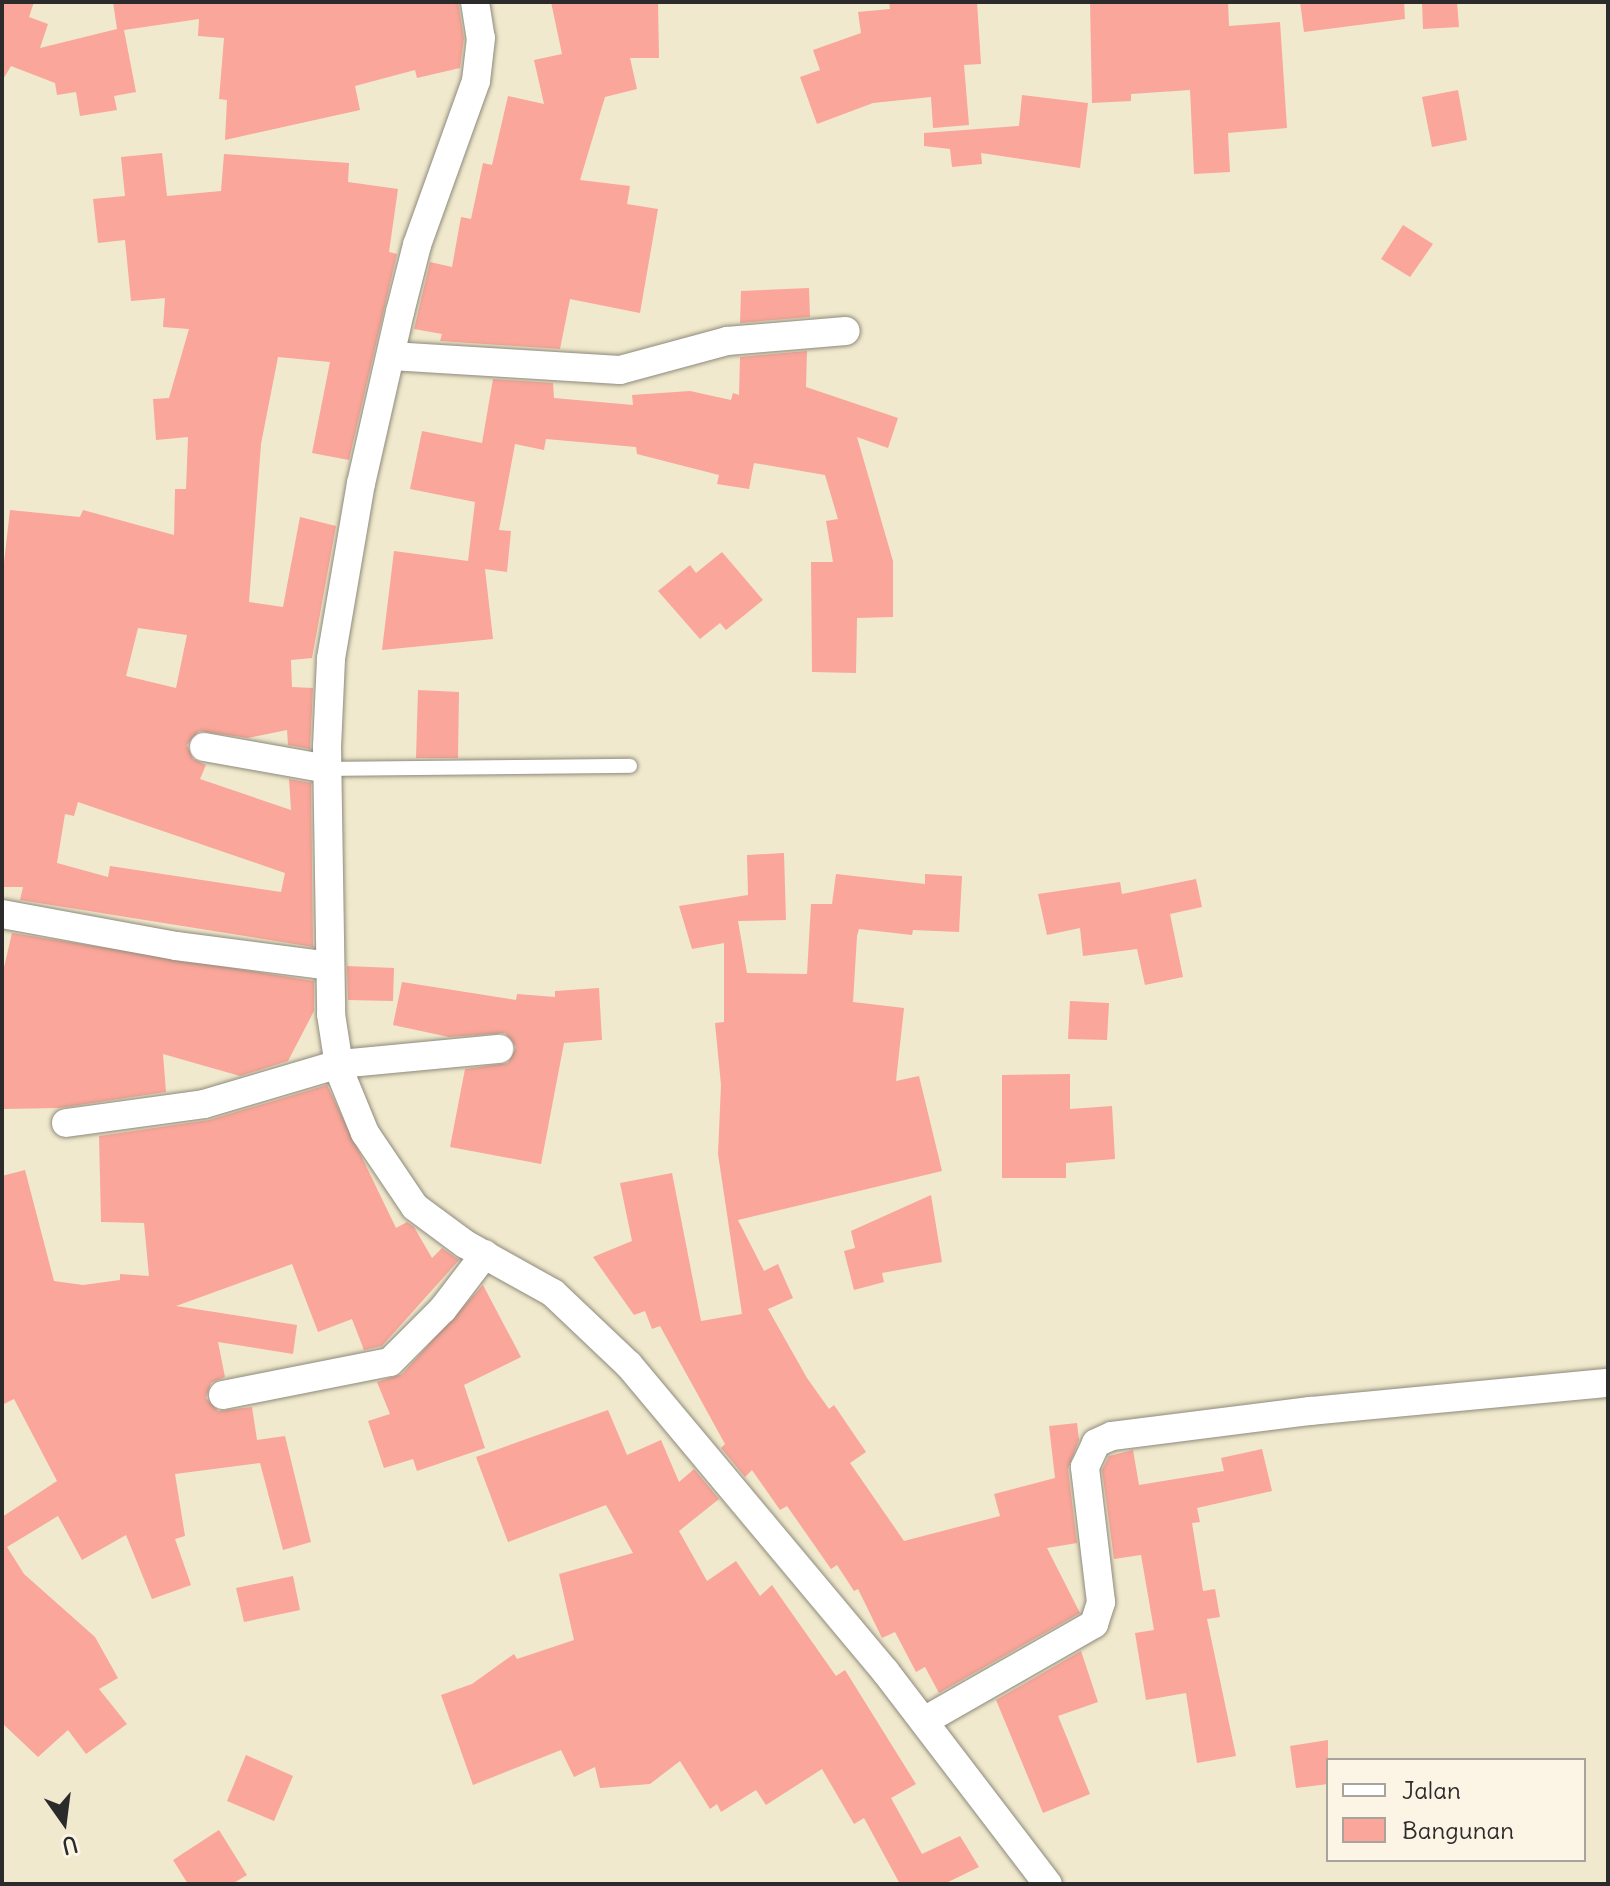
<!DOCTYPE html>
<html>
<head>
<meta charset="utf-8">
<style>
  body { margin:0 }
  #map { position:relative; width:1610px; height:1886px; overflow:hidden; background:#f0e9cd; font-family:Delius,sans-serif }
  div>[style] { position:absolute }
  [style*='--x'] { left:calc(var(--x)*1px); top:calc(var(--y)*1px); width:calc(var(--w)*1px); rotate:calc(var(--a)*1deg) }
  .building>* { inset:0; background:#faa69a }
  .roads { filter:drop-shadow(0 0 2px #8e8a7c) drop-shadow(0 0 2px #8e8a7c) }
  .lane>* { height:14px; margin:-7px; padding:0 7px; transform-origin:7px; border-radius:7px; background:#fff }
  .street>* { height:28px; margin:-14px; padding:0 14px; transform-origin:14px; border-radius:14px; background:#fff }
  span { translate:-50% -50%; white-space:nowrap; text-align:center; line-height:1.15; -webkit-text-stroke:6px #fcf5e5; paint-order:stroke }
  .frame { position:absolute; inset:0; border:4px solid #2b2b2b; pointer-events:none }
  .legend { position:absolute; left:1326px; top:1758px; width:260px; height:104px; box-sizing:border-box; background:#fcf5e5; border:2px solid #a8a49b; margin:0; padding:10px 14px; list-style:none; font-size:24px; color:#2b2b2b }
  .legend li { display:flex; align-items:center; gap:16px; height:40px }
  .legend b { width:40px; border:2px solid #a8a49b }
  .north { position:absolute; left:24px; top:1782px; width:80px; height:80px; -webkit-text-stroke:6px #fcf5e5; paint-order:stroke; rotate:166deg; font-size:22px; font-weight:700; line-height:32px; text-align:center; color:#2b2b2b }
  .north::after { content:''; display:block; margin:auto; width:28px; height:36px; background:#2b2b2b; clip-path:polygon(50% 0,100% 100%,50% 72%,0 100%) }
</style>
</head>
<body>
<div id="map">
  <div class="building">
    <i style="clip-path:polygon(2px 2px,34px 2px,29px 17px,48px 24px,40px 48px,117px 29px,113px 2px,458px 2px,464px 38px,460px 68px,417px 78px,415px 70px,355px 86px,360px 110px,225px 140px,227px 100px,219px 99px,224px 38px,198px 36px,199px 19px,124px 30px,136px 92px,114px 96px,117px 110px,80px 116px,76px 92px,57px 95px,55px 83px,11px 66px,2px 81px)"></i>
    <i style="clip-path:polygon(551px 2px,658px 2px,659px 58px,630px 58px,637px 89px,605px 97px,580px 180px,630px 186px,627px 204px,658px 209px,640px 313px,570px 299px,560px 349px,440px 341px,442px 334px,414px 329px,430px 262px,452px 267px,461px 217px,471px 219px,483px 163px,492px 165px,508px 96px,544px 104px,534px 60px,562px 54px)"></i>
    <i style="clip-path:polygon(889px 2px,977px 2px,981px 64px,964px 65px,969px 125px,933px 128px,931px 97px,873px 103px,817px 124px,800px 77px,820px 70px,813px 50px,861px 33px,858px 12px,890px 9px)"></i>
    <i style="clip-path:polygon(1090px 2px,1228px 2px,1229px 26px,1280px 22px,1287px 128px,1228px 133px,1230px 172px,1194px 174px,1190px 90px,1131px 94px,1131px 101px,1092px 103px)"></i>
    <i style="clip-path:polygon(1300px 2px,1404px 2px,1405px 19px,1304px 32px)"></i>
    <i style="clip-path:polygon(1422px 2px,1457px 2px,1459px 27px,1423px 29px)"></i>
    <i style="clip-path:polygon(1458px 90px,1467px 140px,1432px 147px,1422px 97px)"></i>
    <i style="clip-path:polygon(1022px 95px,1088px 103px,1080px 168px,981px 153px,982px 164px,952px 167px,950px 149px,924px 146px,924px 133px,1019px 126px)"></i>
    <i style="clip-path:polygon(evenodd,162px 153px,167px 196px,221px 191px,224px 154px,349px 163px,348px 182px,398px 189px,389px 252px,397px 254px,349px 460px,312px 453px,330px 362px,278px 357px,261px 444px,249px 602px,283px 607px,300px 517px,336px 526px,312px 658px,291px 660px,292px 687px,313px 688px,310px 749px,288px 745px,287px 730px,248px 738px,199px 731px,187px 745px,193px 759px,206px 765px,200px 779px,291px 810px,289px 779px,311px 783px,313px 947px,20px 900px,23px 887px,2px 887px,2px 580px,10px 510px,80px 517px,83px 510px,174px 535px,175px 489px,186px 489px,188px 437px,156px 440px,153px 399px,169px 398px,189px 329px,163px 327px,165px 298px,131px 301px,125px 240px,98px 243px,93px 199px,125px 196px,121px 157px,162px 153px,138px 628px,187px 635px,176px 688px,126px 676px,138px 628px,162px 153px,78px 802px,285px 873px,281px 892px,110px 866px,108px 877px,57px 863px,65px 814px,74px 816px,78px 802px)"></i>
    <i style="clip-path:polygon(1403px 225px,1433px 244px,1410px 277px,1381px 259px)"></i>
    <i style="clip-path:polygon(809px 288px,810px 317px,740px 323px,741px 291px)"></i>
    <i style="clip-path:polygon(807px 351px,806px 387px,898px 418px,888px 448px,857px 437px,893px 561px,893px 617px,857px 618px,856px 673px,812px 672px,811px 562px,833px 562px,826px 521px,838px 519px,825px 475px,754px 463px,749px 489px,717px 484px,719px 475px,637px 454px,636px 447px,546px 439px,544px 450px,515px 444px,499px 530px,511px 531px,507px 572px,485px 569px,493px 639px,382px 650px,394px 551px,468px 561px,475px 502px,410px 489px,422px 431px,482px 443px,493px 379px,553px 383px,554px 398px,633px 405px,632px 395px,690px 391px,731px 400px,733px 393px,739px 395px,740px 357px)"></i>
    <i style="clip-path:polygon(722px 552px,763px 600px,726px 630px,720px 623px,700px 639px,658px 591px,690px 565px,696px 573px)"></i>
    <i style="clip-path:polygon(418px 690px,459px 692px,458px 758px,416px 758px)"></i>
    <i style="clip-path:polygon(784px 853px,786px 920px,738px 921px,747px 973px,807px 974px,811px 904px,832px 904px,836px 874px,925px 884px,925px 874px,962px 876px,959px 932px,913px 930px,912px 935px,859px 929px,857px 936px,853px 1002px,904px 1008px,896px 1081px,919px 1076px,942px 1171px,738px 1220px,764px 1271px,778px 1264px,793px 1298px,768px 1309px,807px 1378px,829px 1409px,834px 1405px,866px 1452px,850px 1463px,904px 1541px,1000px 1516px,994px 1494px,1055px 1478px,1049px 1426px,1077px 1423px,1079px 1440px,1068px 1469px,1077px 1543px,1047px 1548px,1080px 1613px,939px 1693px,925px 1667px,916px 1672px,895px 1632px,882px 1638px,858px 1589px,854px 1591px,837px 1565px,831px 1569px,787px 1506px,780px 1510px,752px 1470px,745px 1477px,721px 1448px,725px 1444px,660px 1326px,652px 1329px,645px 1311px,634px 1315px,593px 1257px,632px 1241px,620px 1183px,672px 1173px,701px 1321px,742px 1314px,718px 1154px,721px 1085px,715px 1023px,724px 1022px,724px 943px,692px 949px,679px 906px,748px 895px,747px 855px)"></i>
    <i style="clip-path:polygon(1196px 879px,1202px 907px,1170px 914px,1183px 977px,1145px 985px,1137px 949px,1083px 956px,1080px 928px,1047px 935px,1038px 894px,1120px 882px,1122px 894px)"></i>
    <i style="clip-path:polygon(12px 933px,314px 981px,314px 1011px,288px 1061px,240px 1076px,163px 1054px,166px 1092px,59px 1108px,2px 1109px,2px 976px)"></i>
    <i style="clip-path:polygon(347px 966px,394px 968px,393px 1001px,348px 1000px)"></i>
    <i style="clip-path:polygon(402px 982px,516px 1000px,517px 994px,555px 997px,555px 991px,599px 988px,602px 1040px,564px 1043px,541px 1164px,450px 1147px,465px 1069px,508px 1063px,516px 1047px,505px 1033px,449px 1037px,393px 1025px)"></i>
    <i style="clip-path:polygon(1070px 1001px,1109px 1003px,1107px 1040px,1068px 1039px)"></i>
    <i style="clip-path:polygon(1070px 1074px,1070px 1109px,1112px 1106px,1115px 1159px,1066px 1163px,1066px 1178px,1002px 1178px,1002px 1075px)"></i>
    <i style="clip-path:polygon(327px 1085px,396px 1228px,407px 1222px,414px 1227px,432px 1258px,442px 1248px,459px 1260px,382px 1346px,364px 1350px,352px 1319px,318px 1332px,292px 1264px,176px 1306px,297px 1325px,293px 1354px,218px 1342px,225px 1377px,211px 1383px,206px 1398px,218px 1411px,252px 1407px,257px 1440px,285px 1436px,311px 1542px,283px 1550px,260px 1463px,175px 1474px,185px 1536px,175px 1539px,191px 1585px,152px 1599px,126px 1535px,82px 1560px,58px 1516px,7px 1547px,24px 1574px,95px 1637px,118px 1678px,99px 1689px,127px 1724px,86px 1754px,68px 1730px,38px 1757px,2px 1723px,2px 1517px,57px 1481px,14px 1399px,2px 1405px,2px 1176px,25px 1170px,54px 1281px,83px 1285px,120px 1280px,120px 1274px,149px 1276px,144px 1223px,101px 1222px,99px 1136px,209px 1120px)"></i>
    <i style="clip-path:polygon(931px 1195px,942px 1262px,882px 1273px,884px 1282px,854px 1290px,844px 1251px,855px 1248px,851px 1231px)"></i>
    <i style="clip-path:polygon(483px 1285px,521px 1357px,464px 1385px,485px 1448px,417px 1471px,413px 1459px,384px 1468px,368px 1421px,390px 1414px,377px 1382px,402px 1374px)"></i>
    <i style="clip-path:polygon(608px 1410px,627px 1455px,661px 1440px,679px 1482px,694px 1469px,719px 1499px,679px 1531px,707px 1581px,736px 1561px,760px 1596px,772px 1585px,836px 1676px,845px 1670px,916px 1784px,891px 1798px,922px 1854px,960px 1836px,979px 1867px,944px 1884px,900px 1884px,864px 1818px,854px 1824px,822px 1769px,766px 1805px,756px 1790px,721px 1812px,717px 1804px,710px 1809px,680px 1761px,650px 1784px,600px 1788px,595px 1767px,574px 1777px,561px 1750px,473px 1785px,441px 1695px,472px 1684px,514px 1654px,517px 1659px,574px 1640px,559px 1574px,633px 1553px,606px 1505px,508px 1542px,476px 1457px)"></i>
    <i style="clip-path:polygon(1262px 1449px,1272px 1491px,1197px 1508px,1200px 1522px,1192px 1523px,1203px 1591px,1215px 1589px,1220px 1617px,1207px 1619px,1236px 1756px,1197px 1763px,1186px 1693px,1146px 1700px,1135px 1633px,1154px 1630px,1141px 1555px,1114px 1559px,1102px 1470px,1109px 1456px,1133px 1450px,1139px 1485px,1224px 1471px,1221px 1458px)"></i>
    <i style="clip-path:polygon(293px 1576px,300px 1610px,244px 1622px,236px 1588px)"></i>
    <i style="clip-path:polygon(1081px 1651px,1098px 1702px,1058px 1716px,1090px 1794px,1043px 1813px,996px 1700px)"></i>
    <i style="clip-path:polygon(1328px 1740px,1328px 1784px,1296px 1788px,1290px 1746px)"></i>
    <i style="clip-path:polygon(246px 1755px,293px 1776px,274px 1821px,227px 1801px)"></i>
    <i style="clip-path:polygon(219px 1830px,247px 1875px,232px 1884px,188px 1884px,173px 1860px)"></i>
  </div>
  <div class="roads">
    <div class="lane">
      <i style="--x:328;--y:769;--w:302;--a:-0.6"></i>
    </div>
    <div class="street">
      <i style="--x:475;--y:2;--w:36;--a:81"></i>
      <i style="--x:481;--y:38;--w:43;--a:96.6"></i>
      <i style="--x:476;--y:81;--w:174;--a:109.8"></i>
      <i style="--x:417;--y:245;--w:69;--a:104.2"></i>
      <i style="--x:400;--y:312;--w:175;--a:102.8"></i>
      <i style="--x:361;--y:483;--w:179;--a:99.7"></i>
      <i style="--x:331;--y:659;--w:88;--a:92.6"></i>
      <i style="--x:327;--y:747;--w:267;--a:89.1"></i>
      <i style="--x:331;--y:1014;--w:59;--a:81.2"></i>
      <i style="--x:340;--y:1072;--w:66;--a:67.7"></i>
      <i style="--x:365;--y:1133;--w:89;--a:56"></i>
      <i style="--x:415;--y:1207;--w:62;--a:36.5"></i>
      <i style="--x:465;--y:1244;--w:101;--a:29.1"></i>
      <i style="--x:553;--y:1293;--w:105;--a:43.5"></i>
      <i style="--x:629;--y:1365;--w:399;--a:50.1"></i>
      <i style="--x:885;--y:1671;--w:268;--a:52.6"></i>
      <i style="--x:391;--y:356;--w:229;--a:3.5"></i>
      <i style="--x:620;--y:370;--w:111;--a:-15.2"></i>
      <i style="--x:727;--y:341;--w:119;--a:-4.8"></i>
      <i style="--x:204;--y:747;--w:126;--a:10.1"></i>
      <i style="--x:2;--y:914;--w:177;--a:10.4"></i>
      <i style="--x:176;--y:946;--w:155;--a:7.4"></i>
      <i style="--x:66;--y:1123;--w:139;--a:-7.8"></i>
      <i style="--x:204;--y:1104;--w:141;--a:-16.5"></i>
      <i style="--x:339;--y:1064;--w:161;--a:-5.4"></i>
      <i style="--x:223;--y:1395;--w:170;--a:-11.2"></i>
      <i style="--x:390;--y:1362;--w:75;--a:-45"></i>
      <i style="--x:443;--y:1309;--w:69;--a:-52.6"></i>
      <i style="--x:924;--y:1721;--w:196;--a:-29.7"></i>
      <i style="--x:1094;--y:1624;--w:23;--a:-72"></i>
      <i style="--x:1101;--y:1602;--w:136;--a:-96.8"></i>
      <i style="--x:1085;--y:1467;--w:26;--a:-65"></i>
      <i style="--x:1096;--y:1443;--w:17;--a:-24"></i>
      <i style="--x:1112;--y:1436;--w:200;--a:-7.2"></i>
      <i style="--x:1310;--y:1411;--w:299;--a:-5.4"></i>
    </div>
  </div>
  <div class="frame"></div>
  <ul class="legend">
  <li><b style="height:10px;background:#fff"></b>Jalan</li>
  <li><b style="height:22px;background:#faa69a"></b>Bangunan</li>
  </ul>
  <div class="north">U</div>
</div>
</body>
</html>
